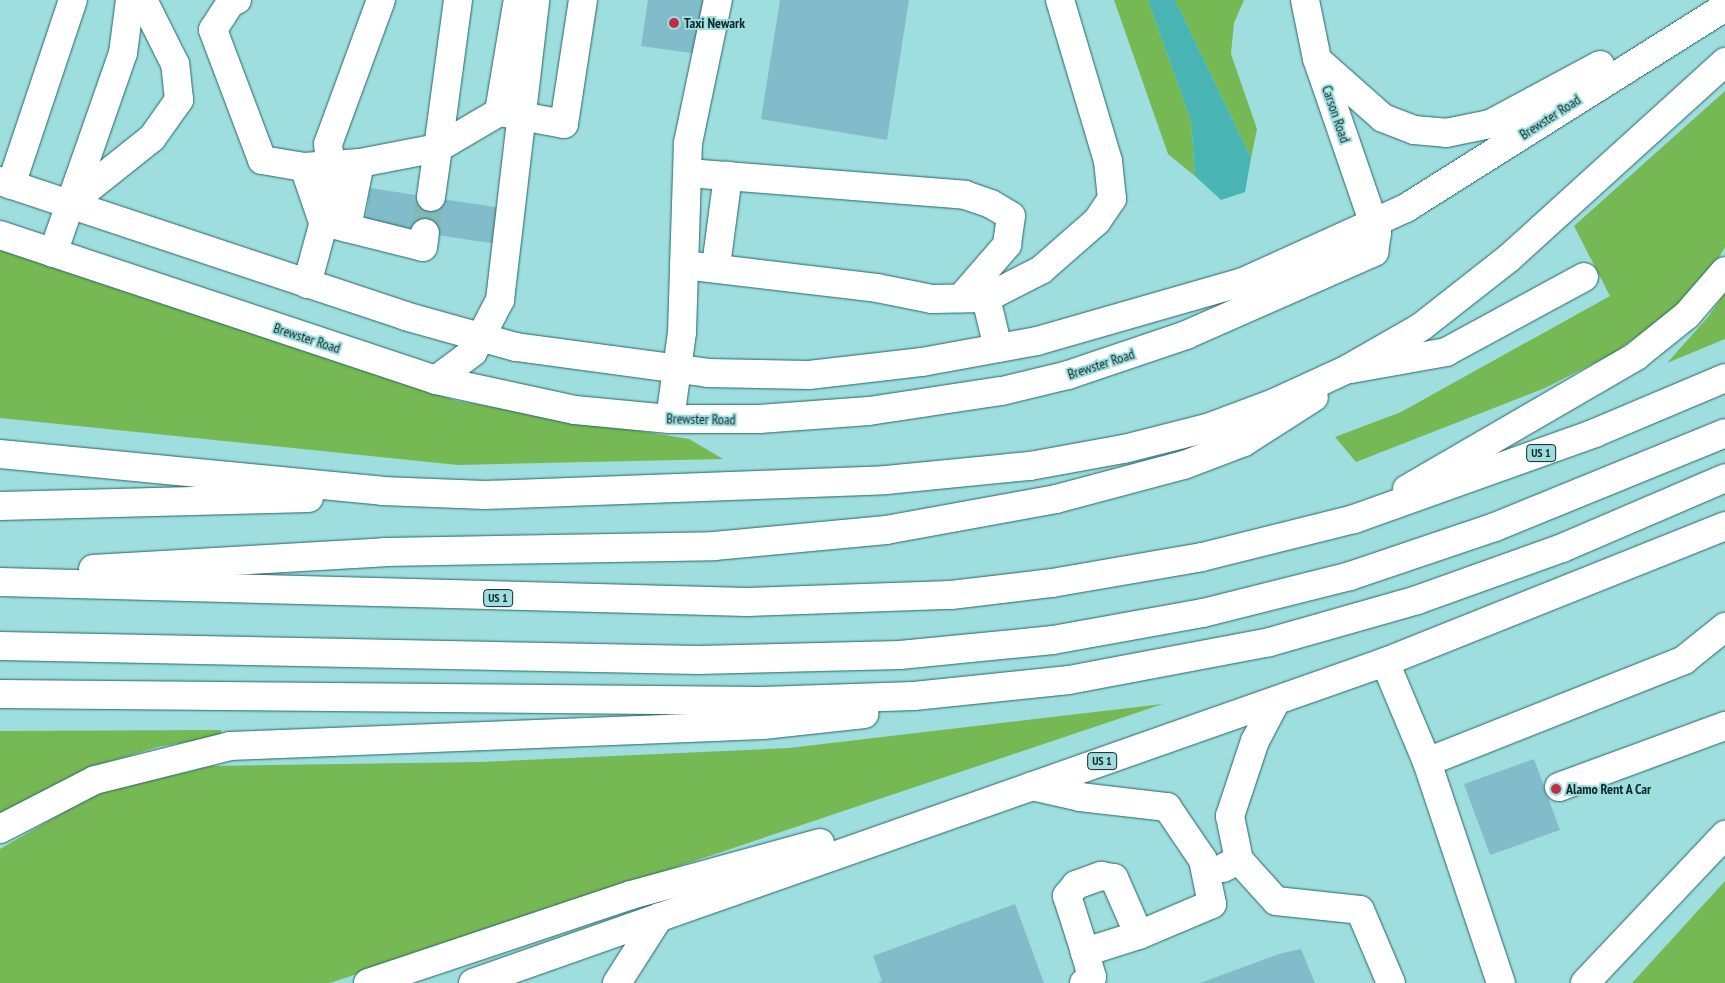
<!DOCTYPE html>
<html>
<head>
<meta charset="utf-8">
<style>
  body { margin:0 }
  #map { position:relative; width:1725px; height:983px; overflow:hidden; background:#9fdede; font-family:"PT Sans Narrow",sans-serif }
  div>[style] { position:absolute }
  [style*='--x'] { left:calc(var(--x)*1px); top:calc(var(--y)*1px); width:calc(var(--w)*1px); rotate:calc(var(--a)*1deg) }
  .green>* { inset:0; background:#76b853 }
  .water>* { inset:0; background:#48b4b4 }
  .building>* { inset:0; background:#82bccb }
  .minor-tunnel>* { height:28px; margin-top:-14px; transform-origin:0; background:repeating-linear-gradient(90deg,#82baba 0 28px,transparent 0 42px) }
  .roads { filter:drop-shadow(0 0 1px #266566) drop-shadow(0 0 1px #266566) }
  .minor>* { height:28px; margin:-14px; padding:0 14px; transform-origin:14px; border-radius:14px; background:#fff }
  .highway>* { height:28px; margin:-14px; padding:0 14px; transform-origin:14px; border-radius:14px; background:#fff }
  .dots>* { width:14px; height:14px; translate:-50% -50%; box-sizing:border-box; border:2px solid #9fdede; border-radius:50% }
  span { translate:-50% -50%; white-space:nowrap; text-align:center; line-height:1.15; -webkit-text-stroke:4px #9fdede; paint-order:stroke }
  .shield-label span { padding:1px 4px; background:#9fdede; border:1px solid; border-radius:4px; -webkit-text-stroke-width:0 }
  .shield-label { font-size:12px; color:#0e2828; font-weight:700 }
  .poi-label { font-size:14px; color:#0e2828; font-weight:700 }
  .left { translate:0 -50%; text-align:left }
  .street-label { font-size:14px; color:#0e2828 }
</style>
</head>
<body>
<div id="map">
  <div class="green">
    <i style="clip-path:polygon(1114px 0,1148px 0,1191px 121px,1195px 176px,1168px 154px)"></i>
    <i style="clip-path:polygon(1175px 0,1244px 0,1234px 23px,1231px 54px,1257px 129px,1251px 158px)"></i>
    <i style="clip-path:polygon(1725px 91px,1725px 247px,1714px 266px,1672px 311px,1614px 353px,1545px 388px,1356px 462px,1335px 437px,1401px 412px,1610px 296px,1574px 226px)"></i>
    <i style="clip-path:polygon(0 250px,457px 401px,689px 439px,723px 459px,458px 465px,0 418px)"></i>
    <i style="clip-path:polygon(1725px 293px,1725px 339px,1667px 363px,1708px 317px)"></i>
    <i style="clip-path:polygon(1163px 704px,330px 983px,0 983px,0 849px,97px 793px,212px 766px,480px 762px,789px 748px)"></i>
    <i style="clip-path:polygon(221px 730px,221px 736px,158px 747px,95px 766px,0 814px,0 731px)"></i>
    <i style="clip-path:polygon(1725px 881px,1725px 983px,1632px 983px)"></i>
  </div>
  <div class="water">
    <i style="clip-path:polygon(1148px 0,1175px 0,1251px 158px,1245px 192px,1221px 200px,1195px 176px,1191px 121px)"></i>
  </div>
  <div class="building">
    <i style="clip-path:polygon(648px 0,706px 0,698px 54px,641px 46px)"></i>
    <i style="clip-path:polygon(780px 0,909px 0,887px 140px,761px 119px)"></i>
    <i style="clip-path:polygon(370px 188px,508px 209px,503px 245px,365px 224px)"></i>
    <i style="clip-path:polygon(1534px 759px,1560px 830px,1490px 855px,1464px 784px)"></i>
    <i style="clip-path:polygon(1015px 904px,1044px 983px,878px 983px,882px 981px,873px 956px)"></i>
    <i style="clip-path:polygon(1301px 949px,1315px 983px,1200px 983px,1279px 954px)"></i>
  </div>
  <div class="minor-tunnel">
    <i style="--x:425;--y:233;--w:36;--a:-81"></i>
  </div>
  <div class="roads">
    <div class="minor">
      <i style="--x:237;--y:0;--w:6;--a:162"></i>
      <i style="--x:231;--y:2;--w:33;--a:123"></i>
      <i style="--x:213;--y:30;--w:139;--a:69.3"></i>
      <i style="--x:262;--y:160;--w:43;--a:9.5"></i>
      <i style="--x:304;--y:167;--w:56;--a:-4.1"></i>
      <i style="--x:360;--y:163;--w:79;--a:-10.9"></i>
      <i style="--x:438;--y:148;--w:149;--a:-82.3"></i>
      <i style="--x:1322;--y:64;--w:81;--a:41.5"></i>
      <i style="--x:1383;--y:118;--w:33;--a:21"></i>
      <i style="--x:1414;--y:130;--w:32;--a:5"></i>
      <i style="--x:1446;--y:133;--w:45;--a:-11.6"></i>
      <i style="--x:1490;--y:124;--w:125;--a:-28.2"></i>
      <i style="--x:505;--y:113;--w:60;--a:10.6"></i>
      <i style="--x:564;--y:124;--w:125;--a:-81.3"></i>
      <i style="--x:304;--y:167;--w:58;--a:70.9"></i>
      <i style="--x:323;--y:222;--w:103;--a:14"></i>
      <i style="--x:423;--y:247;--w:14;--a:-82"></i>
      <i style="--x:688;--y:173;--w:278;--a:4.5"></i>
      <i style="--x:965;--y:195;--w:28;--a:19"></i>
      <i style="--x:991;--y:204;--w:23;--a:31"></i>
      <i style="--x:1011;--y:216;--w:29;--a:98"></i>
      <i style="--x:1007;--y:245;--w:70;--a:131"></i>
      <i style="--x:0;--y:181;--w:427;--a:18.4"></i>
      <i style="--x:405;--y:316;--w:115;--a:15.6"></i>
      <i style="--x:516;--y:347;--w:194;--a:7.7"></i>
      <i style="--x:708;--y:373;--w:101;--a:1.1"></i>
      <i style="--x:809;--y:375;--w:114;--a:-6.6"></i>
      <i style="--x:922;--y:362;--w:117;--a:-10.3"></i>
      <i style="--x:1037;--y:341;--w:214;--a:-16"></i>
      <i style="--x:1243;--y:282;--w:179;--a:-24.4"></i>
      <i style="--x:1406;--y:208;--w:377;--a:-32.2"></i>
      <i style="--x:11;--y:185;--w:195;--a:-71.5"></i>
      <i style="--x:431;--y:197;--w:49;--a:-81.9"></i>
      <i style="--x:438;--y:148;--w:71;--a:-30.5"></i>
      <i style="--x:499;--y:112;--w:109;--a:-80.5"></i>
      <i style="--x:69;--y:204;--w:106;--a:-38.5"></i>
      <i style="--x:152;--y:138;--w:47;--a:-54.6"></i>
      <i style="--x:179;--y:100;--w:36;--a:-96"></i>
      <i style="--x:175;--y:64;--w:72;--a:-116.6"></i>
      <i style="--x:347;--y:228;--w:66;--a:-78.7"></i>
      <i style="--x:0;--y:235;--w:459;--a:18.4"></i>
      <i style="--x:436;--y:380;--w:142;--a:12.2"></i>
      <i style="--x:575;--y:410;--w:95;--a:5.4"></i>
      <i style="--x:670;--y:419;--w:89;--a:0"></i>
      <i style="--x:759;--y:419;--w:110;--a:-4.2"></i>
      <i style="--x:869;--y:411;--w:134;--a:-8.6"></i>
      <i style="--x:1002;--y:391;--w:68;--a:-13.6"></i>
      <i style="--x:1068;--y:375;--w:125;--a:-18.7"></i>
      <i style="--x:1186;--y:335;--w:206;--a:-23.8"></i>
      <i style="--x:1374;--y:252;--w:19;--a:-81"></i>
      <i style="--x:1377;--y:233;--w:184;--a:-109"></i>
      <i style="--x:1317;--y:59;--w:60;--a:-101.5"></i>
      <i style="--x:53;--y:253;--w:212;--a:-70.7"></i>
      <i style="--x:123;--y:53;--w:53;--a:-82.5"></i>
      <i style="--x:684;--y:265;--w:194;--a:6.8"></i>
      <i style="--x:877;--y:288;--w:56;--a:11.3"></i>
      <i style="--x:932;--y:299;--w:54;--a:-1.1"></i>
      <i style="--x:986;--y:298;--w:62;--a:-27"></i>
      <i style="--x:1041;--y:270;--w:74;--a:-41.2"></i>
      <i style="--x:1097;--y:221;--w:27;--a:-56"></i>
      <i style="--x:1112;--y:199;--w:38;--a:-96"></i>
      <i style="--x:1108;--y:161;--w:168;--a:-106.6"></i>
      <i style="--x:716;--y:266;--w:91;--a:-82.4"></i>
      <i style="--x:307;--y:284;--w:99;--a:-74.8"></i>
      <i style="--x:333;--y:188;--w:44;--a:-96.5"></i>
      <i style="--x:328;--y:144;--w:153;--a:-69.8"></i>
      <i style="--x:986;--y:298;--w:51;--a:76.5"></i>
      <i style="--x:1351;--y:369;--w:97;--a:-10.1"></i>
      <i style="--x:1446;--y:352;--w:157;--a:-28.5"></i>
      <i style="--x:436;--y:380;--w:46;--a:-37.1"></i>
      <i style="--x:473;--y:352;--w:59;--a:-62.6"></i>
      <i style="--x:500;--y:300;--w:302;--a:-83.3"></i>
      <i style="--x:670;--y:419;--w:88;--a:-82.1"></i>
      <i style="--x:682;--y:332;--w:189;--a:-88.2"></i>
      <i style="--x:688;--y:143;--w:146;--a:-78.2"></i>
      <i style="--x:1385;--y:662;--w:108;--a:67.2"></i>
      <i style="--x:1427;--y:762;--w:233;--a:71.5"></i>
      <i style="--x:1427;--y:762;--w:277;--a:-21.6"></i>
      <i style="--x:1684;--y:660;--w:53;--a:-38.8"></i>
      <i style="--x:1032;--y:786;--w:49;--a:12.9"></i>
      <i style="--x:1080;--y:797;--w:88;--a:6.6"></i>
      <i style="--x:1167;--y:807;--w:64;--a:55.8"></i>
      <i style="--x:1203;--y:860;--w:45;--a:78.4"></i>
      <i style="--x:1212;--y:904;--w:79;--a:157"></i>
      <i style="--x:1139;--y:935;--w:57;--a:162.5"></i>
      <i style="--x:1085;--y:952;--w:59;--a:-107.8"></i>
      <i style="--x:1067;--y:896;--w:14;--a:-51"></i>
      <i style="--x:1076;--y:885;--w:27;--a:-20"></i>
      <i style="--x:1101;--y:876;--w:13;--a:9"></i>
      <i style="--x:1114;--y:878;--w:62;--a:66.3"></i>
      <i style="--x:1559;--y:787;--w:177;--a:-20.2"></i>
      <i style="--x:1239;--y:860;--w:55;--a:47.9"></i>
      <i style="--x:1276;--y:901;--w:84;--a:6.1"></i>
      <i style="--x:1360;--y:910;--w:79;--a:67"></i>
      <i style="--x:1223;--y:868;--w:18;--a:-27"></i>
      <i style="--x:1239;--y:860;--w:45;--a:-101.6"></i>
      <i style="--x:1230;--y:816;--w:79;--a:-71.6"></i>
      <i style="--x:1255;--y:741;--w:45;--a:-62.3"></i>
      <i style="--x:617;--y:983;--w:78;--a:-57.5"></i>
      <i style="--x:1084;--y:983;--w:10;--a:-37"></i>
      <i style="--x:1092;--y:977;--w:26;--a:-106"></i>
      <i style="--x:1585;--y:983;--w:204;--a:-46.6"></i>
    </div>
    <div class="highway">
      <i style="--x:0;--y:454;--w:384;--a:5.5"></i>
      <i style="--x:382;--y:491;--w:103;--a:2.2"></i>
      <i style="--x:485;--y:495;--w:401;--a:-2.1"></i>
      <i style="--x:886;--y:480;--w:145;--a:-5.6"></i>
      <i style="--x:1030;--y:466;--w:96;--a:-10.3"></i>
      <i style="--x:1124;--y:449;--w:86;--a:-14.2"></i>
      <i style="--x:1207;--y:428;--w:72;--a:-20.5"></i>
      <i style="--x:1274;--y:403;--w:81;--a:-24.7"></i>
      <i style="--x:1348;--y:369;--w:84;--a:-29.9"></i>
      <i style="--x:1421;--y:327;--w:112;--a:-38.1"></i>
      <i style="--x:1509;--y:258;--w:292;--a:-42.2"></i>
      <i style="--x:1407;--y:489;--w:265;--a:-30.1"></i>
      <i style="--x:1636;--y:356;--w:65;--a:-38.8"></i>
      <i style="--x:1687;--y:315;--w:58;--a:-49.2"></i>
      <i style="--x:0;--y:506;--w:309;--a:-1.5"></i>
      <i style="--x:93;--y:569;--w:292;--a:-3.3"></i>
      <i style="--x:385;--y:552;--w:329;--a:-1"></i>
      <i style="--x:714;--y:546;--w:173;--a:-5.3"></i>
      <i style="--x:886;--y:530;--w:173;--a:-10.3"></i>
      <i style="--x:1056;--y:499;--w:132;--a:-14.9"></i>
      <i style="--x:1184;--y:465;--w:64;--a:-21"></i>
      <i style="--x:1244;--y:442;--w:83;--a:-32.7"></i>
      <i style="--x:0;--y:582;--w:747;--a:1.53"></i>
      <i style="--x:747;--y:602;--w:204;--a:-2"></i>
      <i style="--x:951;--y:595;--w:102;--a:-6.8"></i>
      <i style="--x:1052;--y:583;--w:152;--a:-9.8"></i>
      <i style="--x:1202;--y:557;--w:157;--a:-14"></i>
      <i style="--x:1354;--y:519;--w:256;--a:-19.6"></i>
      <i style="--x:1595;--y:433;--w:141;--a:-22.9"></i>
      <i style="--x:0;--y:646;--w:698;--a:1.15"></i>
      <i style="--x:698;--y:660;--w:202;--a:-1.4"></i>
      <i style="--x:900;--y:655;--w:154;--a:-5.6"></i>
      <i style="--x:1053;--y:640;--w:152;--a:-10.2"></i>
      <i style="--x:1203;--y:613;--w:152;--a:-14.1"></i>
      <i style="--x:1350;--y:576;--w:153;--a:-18.7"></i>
      <i style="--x:1495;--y:527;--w:248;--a:-22.2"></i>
      <i style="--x:0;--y:694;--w:762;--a:0.53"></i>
      <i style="--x:762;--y:701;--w:152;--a:-1.9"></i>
      <i style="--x:914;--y:696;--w:156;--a:-5.9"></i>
      <i style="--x:1069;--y:680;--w:205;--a:-10.7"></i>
      <i style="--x:1270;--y:642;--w:153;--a:-15.9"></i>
      <i style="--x:1417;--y:600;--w:154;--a:-19.7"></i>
      <i style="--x:1562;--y:548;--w:177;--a:-23.2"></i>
      <i style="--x:0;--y:829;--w:107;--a:-27.3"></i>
      <i style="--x:95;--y:780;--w:139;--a:-14.1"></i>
      <i style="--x:230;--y:746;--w:533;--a:-2.26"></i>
      <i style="--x:763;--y:725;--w:102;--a:-6.2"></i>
      <i style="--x:368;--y:983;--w:277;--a:-18.5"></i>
      <i style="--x:631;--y:895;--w:196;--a:-15.4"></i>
      <i style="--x:473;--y:983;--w:967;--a:-19.39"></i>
      <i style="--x:1385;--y:662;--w:366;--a:-21.8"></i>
    </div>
  </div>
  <div class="dots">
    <i style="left:674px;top:23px;background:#bf2e48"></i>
    <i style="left:1556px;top:789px;background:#bf2e48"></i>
  </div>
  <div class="shield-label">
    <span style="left:1541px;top:453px">US 1</span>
    <span style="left:498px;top:598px">US 1</span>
    <span style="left:1102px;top:761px">US 1</span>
  </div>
  <div class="poi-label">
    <span class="left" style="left:684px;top:23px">Taxi Newark</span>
    <span class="left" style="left:1566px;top:789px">Alamo Rent A Car</span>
  </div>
  <div class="street-label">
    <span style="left:1336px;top:114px;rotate:71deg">Carson Road</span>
    <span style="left:1550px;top:117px;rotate:-33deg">Brewster Road</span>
    <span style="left:307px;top:338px;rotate:18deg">Brewster Road</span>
    <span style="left:1101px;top:364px;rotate:-18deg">Brewster Road</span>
    <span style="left:701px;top:419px;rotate:1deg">Brewster Road</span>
  </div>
</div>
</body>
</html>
